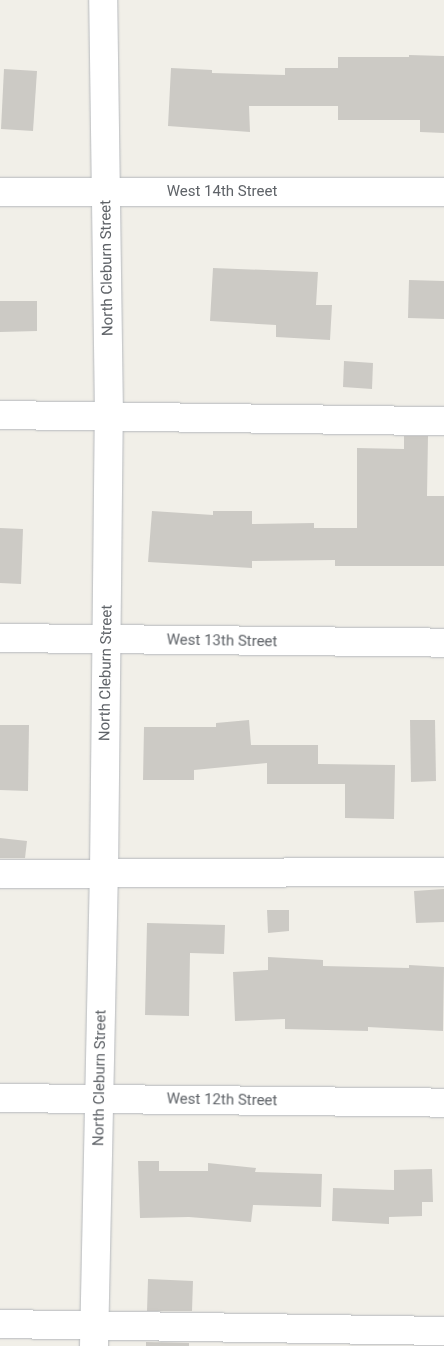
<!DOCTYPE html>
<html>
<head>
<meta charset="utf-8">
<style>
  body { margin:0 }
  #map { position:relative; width:444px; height:1346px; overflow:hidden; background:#f1efe8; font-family:Roboto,sans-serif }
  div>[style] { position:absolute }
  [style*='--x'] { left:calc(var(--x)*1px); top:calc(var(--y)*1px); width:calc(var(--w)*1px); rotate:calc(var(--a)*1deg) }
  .building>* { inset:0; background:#cccac5 }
  .roads { filter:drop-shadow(0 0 1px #b5b8bc) drop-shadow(0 0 1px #b5b8bc) }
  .minor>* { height:28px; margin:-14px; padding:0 14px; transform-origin:14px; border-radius:14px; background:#fff }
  span { translate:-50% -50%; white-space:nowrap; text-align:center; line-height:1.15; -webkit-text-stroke:5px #fff; paint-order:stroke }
  .street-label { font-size:15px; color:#5f6368 }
</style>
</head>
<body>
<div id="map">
  <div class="building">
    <i style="clip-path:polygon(409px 55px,444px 56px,444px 133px,420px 132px,420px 120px,338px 120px,338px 106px,249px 106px,250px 132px,168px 126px,171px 68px,212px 70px,212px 73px,285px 75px,285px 68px,338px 68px,338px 57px,409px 57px)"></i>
    <i style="clip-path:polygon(4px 69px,37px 71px,33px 131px,1px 129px)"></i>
    <i style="clip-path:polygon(213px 268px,318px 272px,316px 305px,332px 305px,330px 340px,276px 337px,276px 325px,210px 321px)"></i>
    <i style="clip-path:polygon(409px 280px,444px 281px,444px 319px,408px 318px)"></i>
    <i style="clip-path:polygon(0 301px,37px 301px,37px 331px,0 332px)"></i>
    <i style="clip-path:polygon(344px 361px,373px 363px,372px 389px,343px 387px)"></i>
    <i style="clip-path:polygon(404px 436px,428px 436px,427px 496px,444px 496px,444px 566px,335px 566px,335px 560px,252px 561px,252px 568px,148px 562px,152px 511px,213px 515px,213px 511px,252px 511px,252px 524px,314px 523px,314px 528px,357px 528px,357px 448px,404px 449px)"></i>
    <i style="clip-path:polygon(0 528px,23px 529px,21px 584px,0 583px)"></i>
    <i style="clip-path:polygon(249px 720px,251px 745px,318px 745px,318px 764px,395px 765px,394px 819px,345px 818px,345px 784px,267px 784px,267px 763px,194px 770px,194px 780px,143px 780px,144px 727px,216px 727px,216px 723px)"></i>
    <i style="clip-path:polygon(410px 720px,435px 720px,436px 781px,411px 782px)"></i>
    <i style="clip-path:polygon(0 725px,29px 725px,28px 791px,0 790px)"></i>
    <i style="clip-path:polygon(0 838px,27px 841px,25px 858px,0 858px)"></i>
    <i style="clip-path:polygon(444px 889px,444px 922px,416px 923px,414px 891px)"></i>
    <i style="clip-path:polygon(267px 910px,289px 910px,289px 931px,268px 933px)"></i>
    <i style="clip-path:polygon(147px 923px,225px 925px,224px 954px,190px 953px,189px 1016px,145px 1015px)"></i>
    <i style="clip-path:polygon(268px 957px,323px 960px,323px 966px,409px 968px,409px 965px,444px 967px,443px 1031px,368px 1027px,368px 1031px,285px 1029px,285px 1019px,235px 1021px,233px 972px,268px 970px)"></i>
    <i style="clip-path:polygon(138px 1161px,159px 1161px,159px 1171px,208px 1171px,208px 1163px,256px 1168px,255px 1172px,322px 1174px,321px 1207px,253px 1205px,251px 1222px,189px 1217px,140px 1218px)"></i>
    <i style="clip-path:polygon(432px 1169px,433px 1202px,422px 1202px,422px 1216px,389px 1217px,389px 1224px,332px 1221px,333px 1188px,394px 1190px,394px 1170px)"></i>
    <i style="clip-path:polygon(148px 1279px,193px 1281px,192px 1311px,147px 1311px)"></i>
    <i style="clip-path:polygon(146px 1342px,189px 1343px,189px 1346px,146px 1346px)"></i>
  </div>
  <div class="roads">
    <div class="minor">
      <i style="--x:0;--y:192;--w:444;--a:0"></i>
      <i style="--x:0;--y:415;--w:444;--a:0.8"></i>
      <i style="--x:0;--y:638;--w:444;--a:0.6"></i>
      <i style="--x:0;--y:874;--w:444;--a:-0.3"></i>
      <i style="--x:0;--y:1098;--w:444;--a:0.6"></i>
      <i style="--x:0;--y:1324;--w:444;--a:0.9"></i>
      <i style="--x:94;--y:1346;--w:473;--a:-88.8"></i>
      <i style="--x:104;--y:873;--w:457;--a:-89.4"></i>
      <i style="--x:109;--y:416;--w:416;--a:-90.8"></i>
    </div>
  </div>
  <div class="street-label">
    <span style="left:222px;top:192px">West 14th Street</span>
    <span style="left:107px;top:268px;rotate:-91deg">North Cleburn Street</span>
    <span style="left:222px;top:641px;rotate:1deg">West 13th Street</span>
    <span style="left:106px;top:673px;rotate:-89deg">North Cleburn Street</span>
    <span style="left:100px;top:1078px;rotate:-89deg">North Cleburn Street</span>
    <span style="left:222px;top:1100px;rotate:1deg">West 12th Street</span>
  </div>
</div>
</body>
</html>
